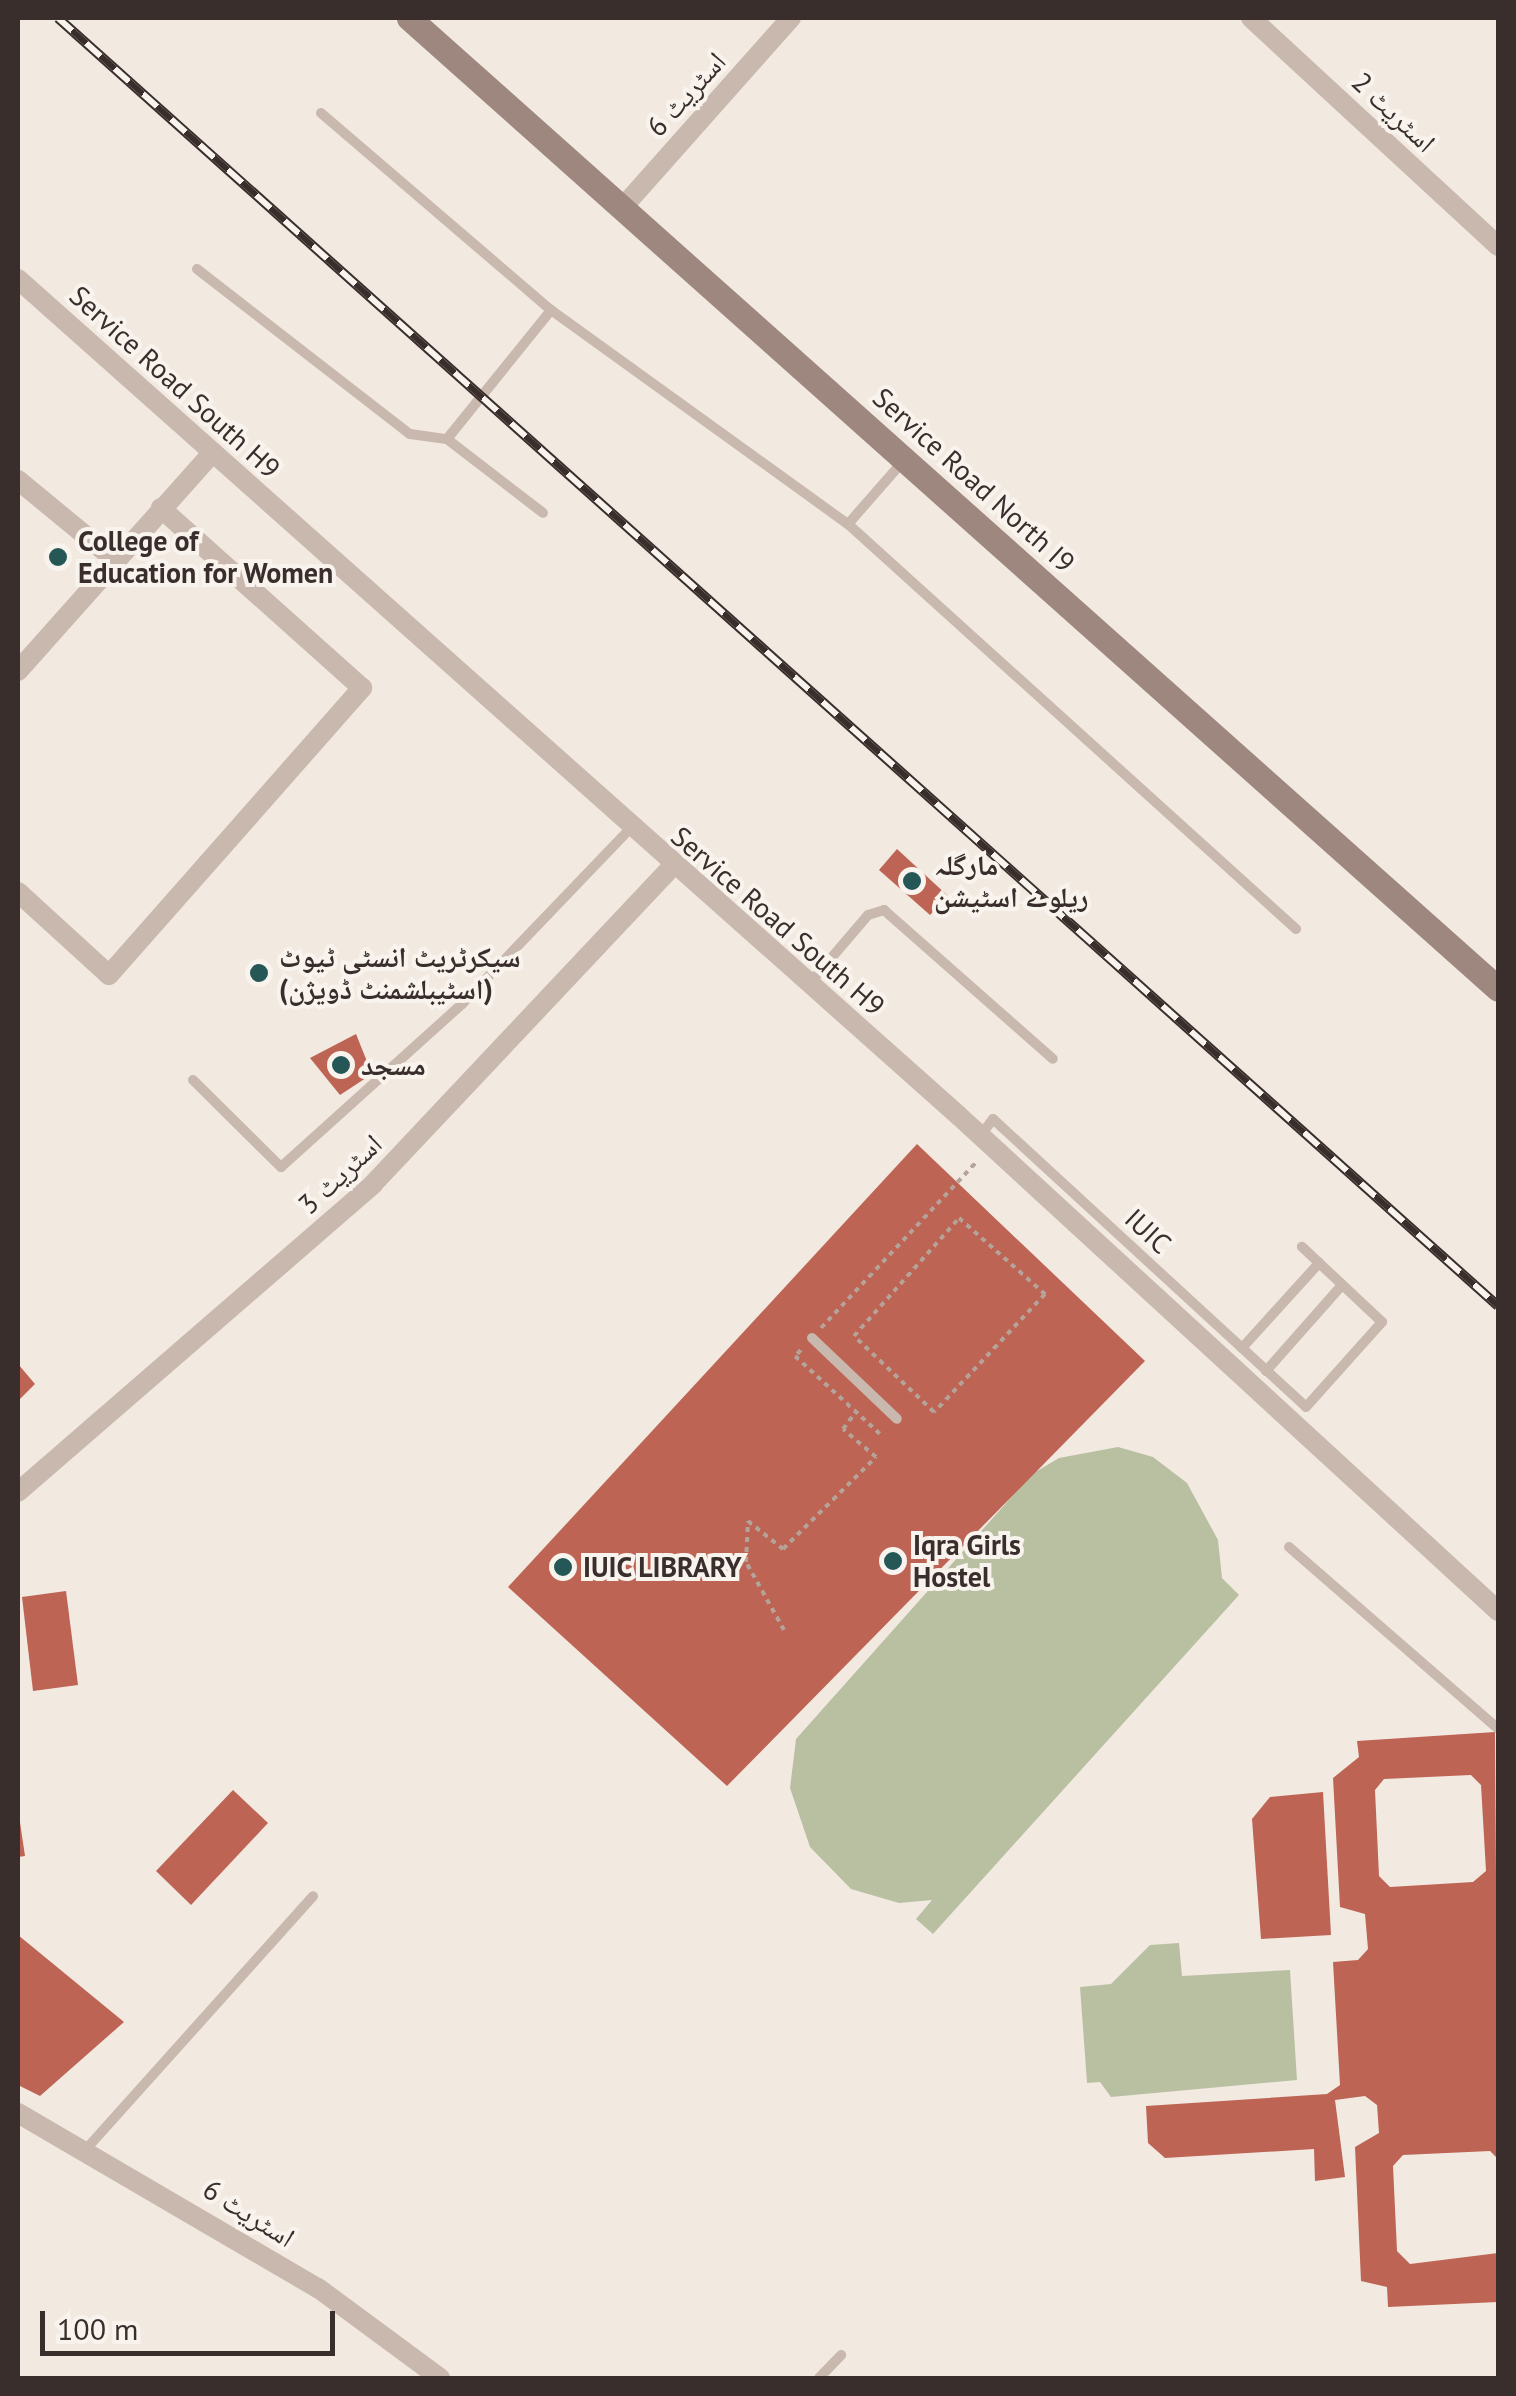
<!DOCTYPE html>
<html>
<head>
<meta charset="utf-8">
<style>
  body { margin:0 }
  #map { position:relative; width:1516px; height:2396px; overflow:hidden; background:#f2e9e1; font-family:"PT Sans","Noto Naskh Arabic",sans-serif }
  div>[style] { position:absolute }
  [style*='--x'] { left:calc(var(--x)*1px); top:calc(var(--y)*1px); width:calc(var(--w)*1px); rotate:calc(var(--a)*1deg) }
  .green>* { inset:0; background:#b9c0a2 }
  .building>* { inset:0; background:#bd6454 }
  .path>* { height:4px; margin-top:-2px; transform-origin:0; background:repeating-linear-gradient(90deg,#b5a298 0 5px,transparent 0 10px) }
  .lane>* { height:10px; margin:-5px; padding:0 5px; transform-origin:5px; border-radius:5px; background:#c9b8ae }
  .street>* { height:20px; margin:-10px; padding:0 10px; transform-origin:10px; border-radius:10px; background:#c9b8ae }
  .secondary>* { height:25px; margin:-12.5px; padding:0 12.5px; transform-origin:12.5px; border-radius:12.5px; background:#9d877f }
  .rail>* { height:10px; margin-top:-5px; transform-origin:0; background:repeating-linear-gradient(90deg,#f9f3ee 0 19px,#392e2c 0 38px); box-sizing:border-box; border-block:2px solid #392e2c }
  .dots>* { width:28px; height:28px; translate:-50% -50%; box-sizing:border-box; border:5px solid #f9f3ee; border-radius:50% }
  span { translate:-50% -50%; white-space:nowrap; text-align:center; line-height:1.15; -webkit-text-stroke:8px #f9f3ee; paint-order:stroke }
  .street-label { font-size:28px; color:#392e2c }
  .poi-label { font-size:28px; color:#392e2c; font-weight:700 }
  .left { translate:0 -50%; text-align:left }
  .frame { position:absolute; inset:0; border:20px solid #392e2c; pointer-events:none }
  .scale { position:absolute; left:40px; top:2311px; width:295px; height:45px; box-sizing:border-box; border:5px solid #392e2c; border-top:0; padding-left:12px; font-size:30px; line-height:35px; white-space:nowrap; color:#392e2c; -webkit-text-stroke:8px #f9f3ee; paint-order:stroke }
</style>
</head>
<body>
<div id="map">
  <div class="green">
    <i style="clip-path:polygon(1118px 1447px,1153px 1457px,1187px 1483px,1218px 1540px,1222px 1578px,1239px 1595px,933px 1934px,916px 1919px,932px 1900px,899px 1903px,851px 1889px,810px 1847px,790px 1788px,796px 1739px,1032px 1474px,1059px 1458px)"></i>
    <i style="clip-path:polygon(1179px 1943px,1182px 1976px,1290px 1970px,1297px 2080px,1111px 2097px,1100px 2082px,1087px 2083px,1080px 1987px,1111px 1984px,1150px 1945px)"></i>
  </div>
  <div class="building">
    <i style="clip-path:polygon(897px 849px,948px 896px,930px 915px,879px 870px)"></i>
    <i style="clip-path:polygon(356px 1034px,372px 1074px,340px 1095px,310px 1058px)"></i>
    <i style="clip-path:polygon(917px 1144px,1145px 1361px,727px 1786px,508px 1587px)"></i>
    <i style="clip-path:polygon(18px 1364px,35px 1384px,18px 1401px)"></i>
    <i style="clip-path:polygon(66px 1591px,78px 1685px,33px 1691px,22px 1597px)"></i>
    <i style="clip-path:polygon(evenodd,1495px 1732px,1498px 2159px,1490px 2151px,1403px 2155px,1393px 2166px,1397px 2251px,1410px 2264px,1498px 2253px,1498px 2302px,1388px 2307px,1387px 2287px,1361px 2281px,1355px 2147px,1379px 2133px,1377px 2105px,1365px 2096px,1335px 2100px,1345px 2177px,1315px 2181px,1314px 2149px,1165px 2158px,1148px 2143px,1146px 2106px,1327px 2094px,1340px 2085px,1333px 1962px,1358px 1960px,1368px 1949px,1365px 1914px,1340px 1907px,1333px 1778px,1359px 1757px,1357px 1741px,1495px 1732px,1471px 1775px,1481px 1785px,1486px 1871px,1473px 1882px,1390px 1887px,1379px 1876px,1375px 1790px,1384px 1779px,1471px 1775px)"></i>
    <i style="clip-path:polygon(233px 1790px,268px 1823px,191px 1905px,156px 1871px)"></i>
    <i style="clip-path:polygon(1323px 1792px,1331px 1935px,1261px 1939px,1252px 1819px,1270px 1797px)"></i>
    <i style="clip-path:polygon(18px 1809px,25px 1856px,18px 1857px)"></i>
    <i style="clip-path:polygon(18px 1935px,124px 2022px,40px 2096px,18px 2085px)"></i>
  </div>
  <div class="path">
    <i style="--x:959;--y:1218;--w:115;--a:41.5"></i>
    <i style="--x:1045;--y:1294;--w:162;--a:133.2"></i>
    <i style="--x:934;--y:1412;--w:110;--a:-136.5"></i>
    <i style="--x:854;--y:1336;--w:158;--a:-48.3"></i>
    <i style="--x:821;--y:1328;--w:230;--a:-46.9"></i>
    <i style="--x:801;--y:1350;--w:8;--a:135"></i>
    <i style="--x:795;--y:1356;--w:115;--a:42.5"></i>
    <i style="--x:784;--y:1630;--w:78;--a:-119.2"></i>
    <i style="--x:746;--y:1562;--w:41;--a:-87.2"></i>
    <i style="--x:748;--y:1521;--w:45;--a:38.7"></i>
    <i style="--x:783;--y:1549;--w:131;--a:-44.7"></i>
    <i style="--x:876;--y:1457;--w:43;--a:-139.7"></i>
    <i style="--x:843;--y:1429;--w:21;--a:-53"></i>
  </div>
  <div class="lane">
    <i style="--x:321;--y:113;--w:303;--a:40.6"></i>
    <i style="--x:551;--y:310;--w:366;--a:35.8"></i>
    <i style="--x:197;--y:269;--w:269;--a:37.8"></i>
    <i style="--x:410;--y:434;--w:37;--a:8"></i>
    <i style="--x:447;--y:439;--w:121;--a:37.6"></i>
    <i style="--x:447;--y:439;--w:166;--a:-51.1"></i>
    <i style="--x:905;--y:459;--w:86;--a:131.2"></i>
    <i style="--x:848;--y:524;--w:604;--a:42.11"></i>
    <i style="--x:810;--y:983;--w:89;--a:-49.5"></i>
    <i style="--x:868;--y:915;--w:17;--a:-17"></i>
    <i style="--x:884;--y:910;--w:225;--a:41.4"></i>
    <i style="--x:193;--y:1080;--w:124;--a:44.7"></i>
    <i style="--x:281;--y:1167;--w:244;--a:-42"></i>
    <i style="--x:462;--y:1004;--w:244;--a:-46.2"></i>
    <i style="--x:981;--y:1135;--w:20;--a:-53"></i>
    <i style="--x:993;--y:1119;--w:425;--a:42.6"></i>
    <i style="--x:1306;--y:1407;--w:114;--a:-48.2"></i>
    <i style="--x:1382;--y:1322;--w:110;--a:-136.8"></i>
    <i style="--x:812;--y:1338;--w:117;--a:43.6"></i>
    <i style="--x:1242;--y:1348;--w:115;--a:-47.8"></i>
    <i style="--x:1266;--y:1371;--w:115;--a:-48.5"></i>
    <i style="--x:1289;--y:1547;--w:277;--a:41"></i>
    <i style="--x:88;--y:2147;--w:337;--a:-48.1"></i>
    <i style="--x:819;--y:2378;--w:32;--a:-46"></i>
  </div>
  <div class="street">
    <i style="--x:1251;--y:18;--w:336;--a:42.7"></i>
    <i style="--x:623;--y:207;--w:253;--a:-48.4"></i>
    <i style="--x:18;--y:279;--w:1259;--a:41.65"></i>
    <i style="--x:959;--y:1116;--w:732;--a:42.56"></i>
    <i style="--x:18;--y:480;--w:124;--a:39.5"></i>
    <i style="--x:18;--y:671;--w:293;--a:-48.3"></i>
    <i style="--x:18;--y:892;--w:123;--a:42.4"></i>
    <i style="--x:109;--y:975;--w:383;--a:-48.6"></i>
    <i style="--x:362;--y:688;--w:270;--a:-138.2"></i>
    <i style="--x:18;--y:1492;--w:470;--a:-40.9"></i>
    <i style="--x:373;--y:1184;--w:434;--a:-46.7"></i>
    <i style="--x:18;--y:2113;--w:347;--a:30.3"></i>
    <i style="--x:318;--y:2288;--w:152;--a:36.4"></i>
  </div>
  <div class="secondary">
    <i style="--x:409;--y:18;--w:1459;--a:41.72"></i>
  </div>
  <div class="rail">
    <i style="--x:58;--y:18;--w:1932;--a:41.81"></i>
  </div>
  <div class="dots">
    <i style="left:58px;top:557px;background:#245756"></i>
    <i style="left:912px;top:881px;background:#245756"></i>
    <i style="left:259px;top:973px;background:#245756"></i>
    <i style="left:341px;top:1065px;background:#245756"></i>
    <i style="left:893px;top:1561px;background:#245756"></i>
    <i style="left:563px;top:1567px;background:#245756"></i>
  </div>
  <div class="street-label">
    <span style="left:686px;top:94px;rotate:-48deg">اسٹریٹ 6</span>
    <span style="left:1394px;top:112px;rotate:43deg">اسٹریٹ 2</span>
    <span style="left:175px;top:382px;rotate:42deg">Service Road South H9</span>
    <span style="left:974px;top:480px;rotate:42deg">Service Road North I9</span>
    <span style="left:778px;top:921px;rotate:41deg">Service Road South H9</span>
    <span style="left:340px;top:1174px;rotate:-43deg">اسٹریٹ 3</span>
    <span style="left:1148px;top:1231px;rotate:43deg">IUIC</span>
    <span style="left:249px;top:2213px;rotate:32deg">اسٹریٹ 6</span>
  </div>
  <div class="poi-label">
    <span class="left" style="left:78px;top:557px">College of<br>Education for Women</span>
    <span class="left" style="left:934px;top:881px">مارگلہ<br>ریلوے اسٹیشن</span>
    <span class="left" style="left:279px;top:973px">سیکرٹریٹ انسٹی ٹیوٹ<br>(اسٹیبلشمنٹ ڈویژن)</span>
    <span class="left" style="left:361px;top:1065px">مسجد</span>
    <span class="left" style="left:913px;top:1561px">Iqra Girls<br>Hostel</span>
    <span class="left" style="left:583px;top:1567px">IUIC LIBRARY</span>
  </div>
  <div class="frame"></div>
  <div class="scale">100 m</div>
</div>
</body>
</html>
